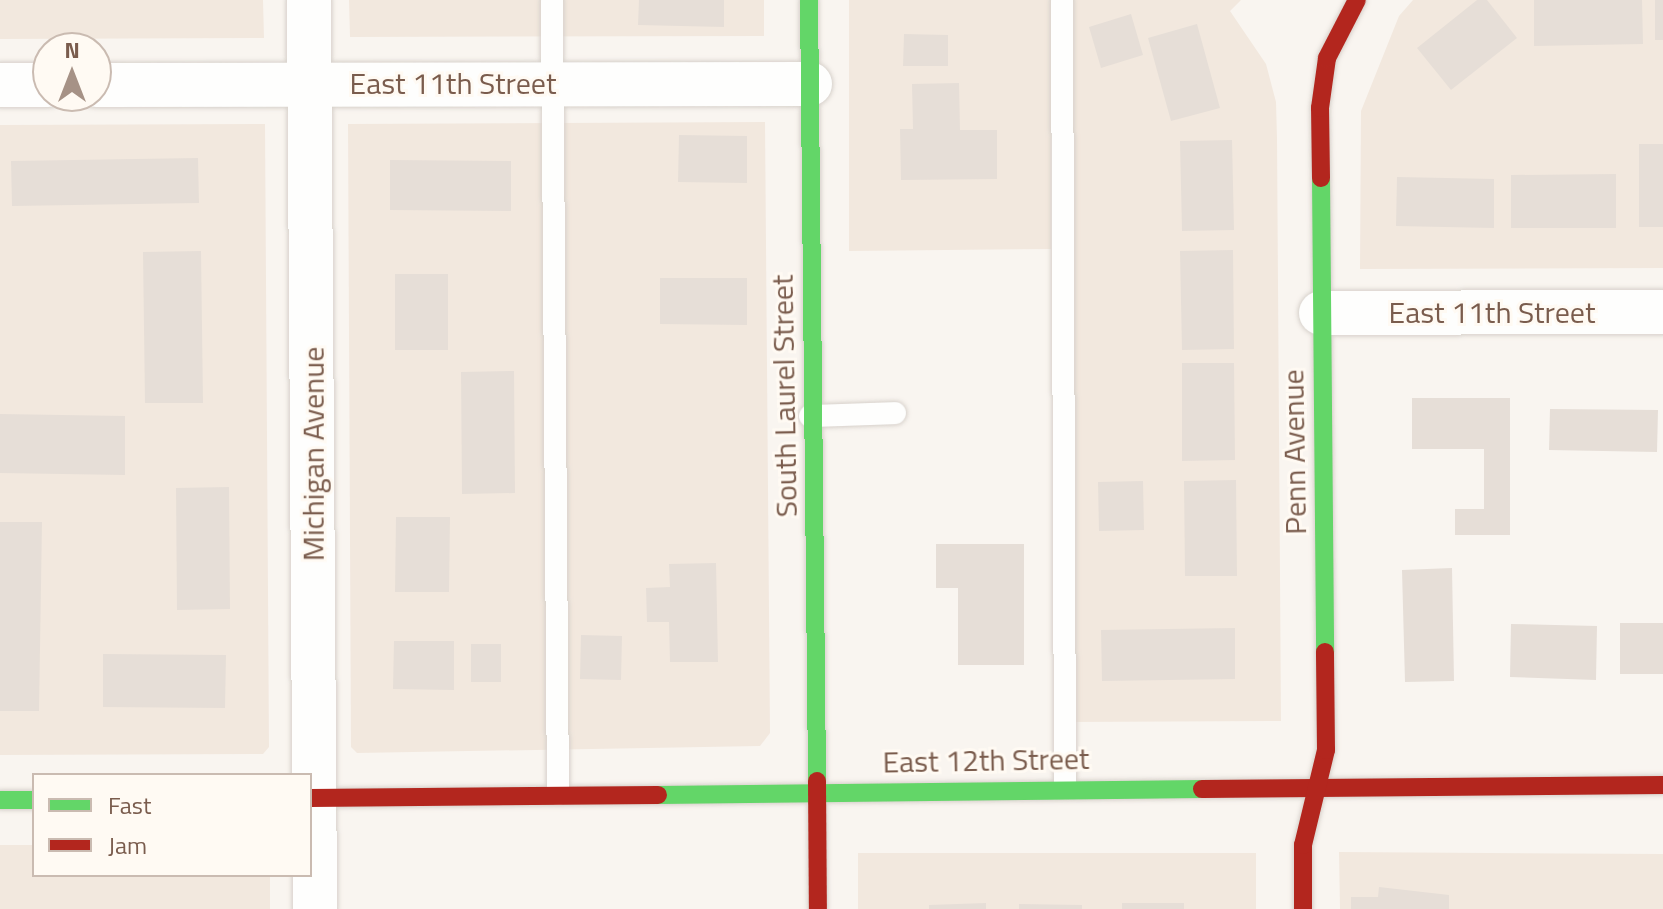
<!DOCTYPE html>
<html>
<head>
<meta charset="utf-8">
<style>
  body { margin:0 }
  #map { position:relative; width:1663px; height:909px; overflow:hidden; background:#f9f5f0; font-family:"Titillium Web",sans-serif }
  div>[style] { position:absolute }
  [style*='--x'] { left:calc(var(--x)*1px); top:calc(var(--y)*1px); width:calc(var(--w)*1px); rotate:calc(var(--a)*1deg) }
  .residential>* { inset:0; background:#f2e8de }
  .building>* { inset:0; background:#e6ded7 }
  .roads { filter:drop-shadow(0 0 2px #d7d1cb) drop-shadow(0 0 2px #d7d1cb) }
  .lane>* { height:22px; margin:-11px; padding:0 11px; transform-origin:11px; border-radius:11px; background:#fefefd }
  .street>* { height:44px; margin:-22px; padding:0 22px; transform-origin:22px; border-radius:22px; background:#fefefd }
  .fast>* { height:18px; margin:-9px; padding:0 9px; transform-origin:9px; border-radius:9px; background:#63d668 }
  .jam>* { height:18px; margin:-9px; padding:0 9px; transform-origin:9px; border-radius:9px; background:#b3261e }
  span { translate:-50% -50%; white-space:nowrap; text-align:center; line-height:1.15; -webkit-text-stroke:6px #fffaf3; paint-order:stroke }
  .street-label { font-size:30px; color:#7a5c4d }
  .legend { position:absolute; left:32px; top:773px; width:280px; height:104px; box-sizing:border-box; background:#fffaf3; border:2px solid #cabbb1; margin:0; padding:10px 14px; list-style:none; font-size:24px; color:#7a5c4d }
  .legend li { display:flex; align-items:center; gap:16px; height:40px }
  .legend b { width:40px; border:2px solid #cabbb1 }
  .north { position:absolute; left:32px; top:32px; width:80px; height:80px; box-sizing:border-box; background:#fffaf3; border:2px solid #cabbb1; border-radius:50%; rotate:0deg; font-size:22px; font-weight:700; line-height:32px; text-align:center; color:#7a5c4d }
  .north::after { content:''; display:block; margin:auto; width:28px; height:36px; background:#a69286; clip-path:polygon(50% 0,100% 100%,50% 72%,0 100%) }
</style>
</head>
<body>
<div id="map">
  <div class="residential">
    <i style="clip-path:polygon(0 0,263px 0,264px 38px,0 39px)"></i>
    <i style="clip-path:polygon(349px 0,764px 0,764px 36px,350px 37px)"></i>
    <i style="clip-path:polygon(849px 0,1051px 0,1051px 249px,849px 251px)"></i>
    <i style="clip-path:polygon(1071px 0,1241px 0,1230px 11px,1266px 64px,1276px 102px,1277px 138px,1281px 721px,1070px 722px)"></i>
    <i style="clip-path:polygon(1413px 0,1663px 0,1663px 268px,1360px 269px,1361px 111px,1399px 16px)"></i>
    <i style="clip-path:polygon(765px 122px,770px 733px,760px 746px,357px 753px,351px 747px,348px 124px)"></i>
    <i style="clip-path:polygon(265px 124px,269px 747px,263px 754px,0 755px,0 125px)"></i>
    <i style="clip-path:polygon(0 845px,34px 845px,34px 875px,270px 875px,270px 909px,0 909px)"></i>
    <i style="clip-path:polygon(1339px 852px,1663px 854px,1663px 909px,1340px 909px)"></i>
    <i style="clip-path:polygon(858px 853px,1256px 853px,1256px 909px,858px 909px)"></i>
  </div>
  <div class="building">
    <i style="clip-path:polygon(639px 0,724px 0,724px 27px,638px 25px)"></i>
    <i style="clip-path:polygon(1477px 0,1487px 0,1517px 38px,1451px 90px,1417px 48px)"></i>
    <i style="clip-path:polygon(1534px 0,1642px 0,1643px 44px,1534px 46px)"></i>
    <i style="clip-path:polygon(1655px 0,1663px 0,1663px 40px,1655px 40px)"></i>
    <i style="clip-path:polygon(1131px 14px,1143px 55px,1101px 68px,1089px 27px)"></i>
    <i style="clip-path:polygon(1197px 24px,1220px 108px,1171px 121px,1148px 38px)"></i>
    <i style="clip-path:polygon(904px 34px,948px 35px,948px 66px,903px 66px)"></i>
    <i style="clip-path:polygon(959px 83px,960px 130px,997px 130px,997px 179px,901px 180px,900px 129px,913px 129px,912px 84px)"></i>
    <i style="clip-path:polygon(679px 135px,747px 136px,747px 183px,678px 182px)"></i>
    <i style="clip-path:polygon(1232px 140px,1234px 230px,1182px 231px,1180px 141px)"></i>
    <i style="clip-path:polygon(1639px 144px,1663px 144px,1663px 227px,1639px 227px)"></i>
    <i style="clip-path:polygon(198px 158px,199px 203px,12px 206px,11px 161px)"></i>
    <i style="clip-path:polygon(390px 160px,511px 161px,511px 211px,390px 210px)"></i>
    <i style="clip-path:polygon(1616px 174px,1616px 228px,1511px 228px,1511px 175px)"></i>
    <i style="clip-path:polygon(1397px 177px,1494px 179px,1494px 228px,1396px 226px)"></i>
    <i style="clip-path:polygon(1233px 250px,1234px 349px,1182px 350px,1180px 251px)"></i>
    <i style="clip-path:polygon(201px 251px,203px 403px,145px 403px,143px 252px)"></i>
    <i style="clip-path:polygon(395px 274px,448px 274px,448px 350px,395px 350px)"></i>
    <i style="clip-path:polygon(660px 278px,747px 278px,747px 325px,660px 324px)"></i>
    <i style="clip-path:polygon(1182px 363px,1234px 363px,1235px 460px,1182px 461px)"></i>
    <i style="clip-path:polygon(514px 371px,515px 493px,462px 494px,461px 372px)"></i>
    <i style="clip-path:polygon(1412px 398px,1510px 398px,1510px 535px,1455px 535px,1455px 509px,1484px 509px,1484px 449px,1412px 449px)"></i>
    <i style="clip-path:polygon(1550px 409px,1658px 410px,1657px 452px,1549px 450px)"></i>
    <i style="clip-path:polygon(0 414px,125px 416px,125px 475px,0 473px)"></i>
    <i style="clip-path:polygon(1236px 480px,1237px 576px,1185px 576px,1184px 481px)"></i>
    <i style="clip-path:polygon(1143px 481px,1144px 530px,1099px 531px,1098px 482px)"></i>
    <i style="clip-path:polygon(229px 487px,230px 609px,177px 610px,176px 488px)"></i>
    <i style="clip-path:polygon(396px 517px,450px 517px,449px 592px,395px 592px)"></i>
    <i style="clip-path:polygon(0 522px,42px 522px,39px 711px,0 711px)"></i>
    <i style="clip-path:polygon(936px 544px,1024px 544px,1024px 665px,958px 665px,958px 588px,936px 588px)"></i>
    <i style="clip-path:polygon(716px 563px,718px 662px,670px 662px,669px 622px,647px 622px,646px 588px,670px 587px,669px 564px)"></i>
    <i style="clip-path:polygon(1452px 568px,1454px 681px,1405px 682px,1402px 570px)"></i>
    <i style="clip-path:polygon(1620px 623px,1663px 623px,1663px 674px,1620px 674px)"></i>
    <i style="clip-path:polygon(1511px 624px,1597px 626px,1596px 680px,1510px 677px)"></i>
    <i style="clip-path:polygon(1235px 628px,1235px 679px,1102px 681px,1101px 630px)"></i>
    <i style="clip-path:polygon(581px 635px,622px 636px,621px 680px,580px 679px)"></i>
    <i style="clip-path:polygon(394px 641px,454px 641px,454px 690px,393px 689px)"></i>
    <i style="clip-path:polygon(471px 644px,501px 644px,501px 682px,471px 682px)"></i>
    <i style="clip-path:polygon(103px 654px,226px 655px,225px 708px,103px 707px)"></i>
    <i style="clip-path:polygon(1379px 887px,1449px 895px,1449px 909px,1351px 909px,1351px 897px,1378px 897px)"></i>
    <i style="clip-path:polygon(986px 903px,986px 909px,929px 909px,929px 905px)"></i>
    <i style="clip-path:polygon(1122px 903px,1184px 903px,1184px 909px,1122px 909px)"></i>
    <i style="clip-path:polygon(1019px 904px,1082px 905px,1082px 909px,1019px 909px)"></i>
  </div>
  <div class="roads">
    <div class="lane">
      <i style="--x:552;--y:0;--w:794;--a:89.57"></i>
      <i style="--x:1062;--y:0;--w:787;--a:89.78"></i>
      <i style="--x:810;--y:416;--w:85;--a:-2"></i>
    </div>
    <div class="street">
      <i style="--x:309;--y:0;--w:909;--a:89.62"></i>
      <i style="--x:0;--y:85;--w:48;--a:0"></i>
      <i style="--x:96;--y:85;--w:714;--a:-0.08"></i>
      <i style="--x:1321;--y:313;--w:342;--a:-0.2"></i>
    </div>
    <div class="fast">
      <i style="--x:809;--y:0;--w:781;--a:89.41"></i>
      <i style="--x:1321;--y:178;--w:474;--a:89.5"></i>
      <i style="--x:658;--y:795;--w:544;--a:-0.63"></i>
      <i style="--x:0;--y:800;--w:34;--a:0"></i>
    </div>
    <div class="jam">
      <i style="--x:1321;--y:178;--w:70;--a:-90.8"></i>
      <i style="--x:1320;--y:108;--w:50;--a:-82"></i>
      <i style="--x:1327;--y:58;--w:65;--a:-62.7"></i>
      <i style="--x:817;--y:781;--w:128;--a:89.6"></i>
      <i style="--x:1202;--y:789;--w:461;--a:-0.5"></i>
      <i style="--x:310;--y:798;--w:348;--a:-0.5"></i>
      <i style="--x:1303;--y:909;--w:64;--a:-90"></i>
      <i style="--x:1303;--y:845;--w:98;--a:-76.4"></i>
      <i style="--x:1326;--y:750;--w:98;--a:-90.6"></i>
    </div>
  </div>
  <div class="street-label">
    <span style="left:453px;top:83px">East 11th Street</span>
    <span style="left:1492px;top:312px">East 11th Street</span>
    <span style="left:784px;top:396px;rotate:-91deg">South Laurel Street</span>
    <span style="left:1294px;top:452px;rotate:-91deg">Penn Avenue</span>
    <span style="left:313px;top:454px;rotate:-90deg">Michigan Avenue</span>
    <span style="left:986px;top:760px;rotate:-1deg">East 12th Street</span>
  </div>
  <ul class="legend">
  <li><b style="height:10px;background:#63d668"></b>Fast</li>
  <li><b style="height:10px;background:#b3261e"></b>Jam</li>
  </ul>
  <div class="north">N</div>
</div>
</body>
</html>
